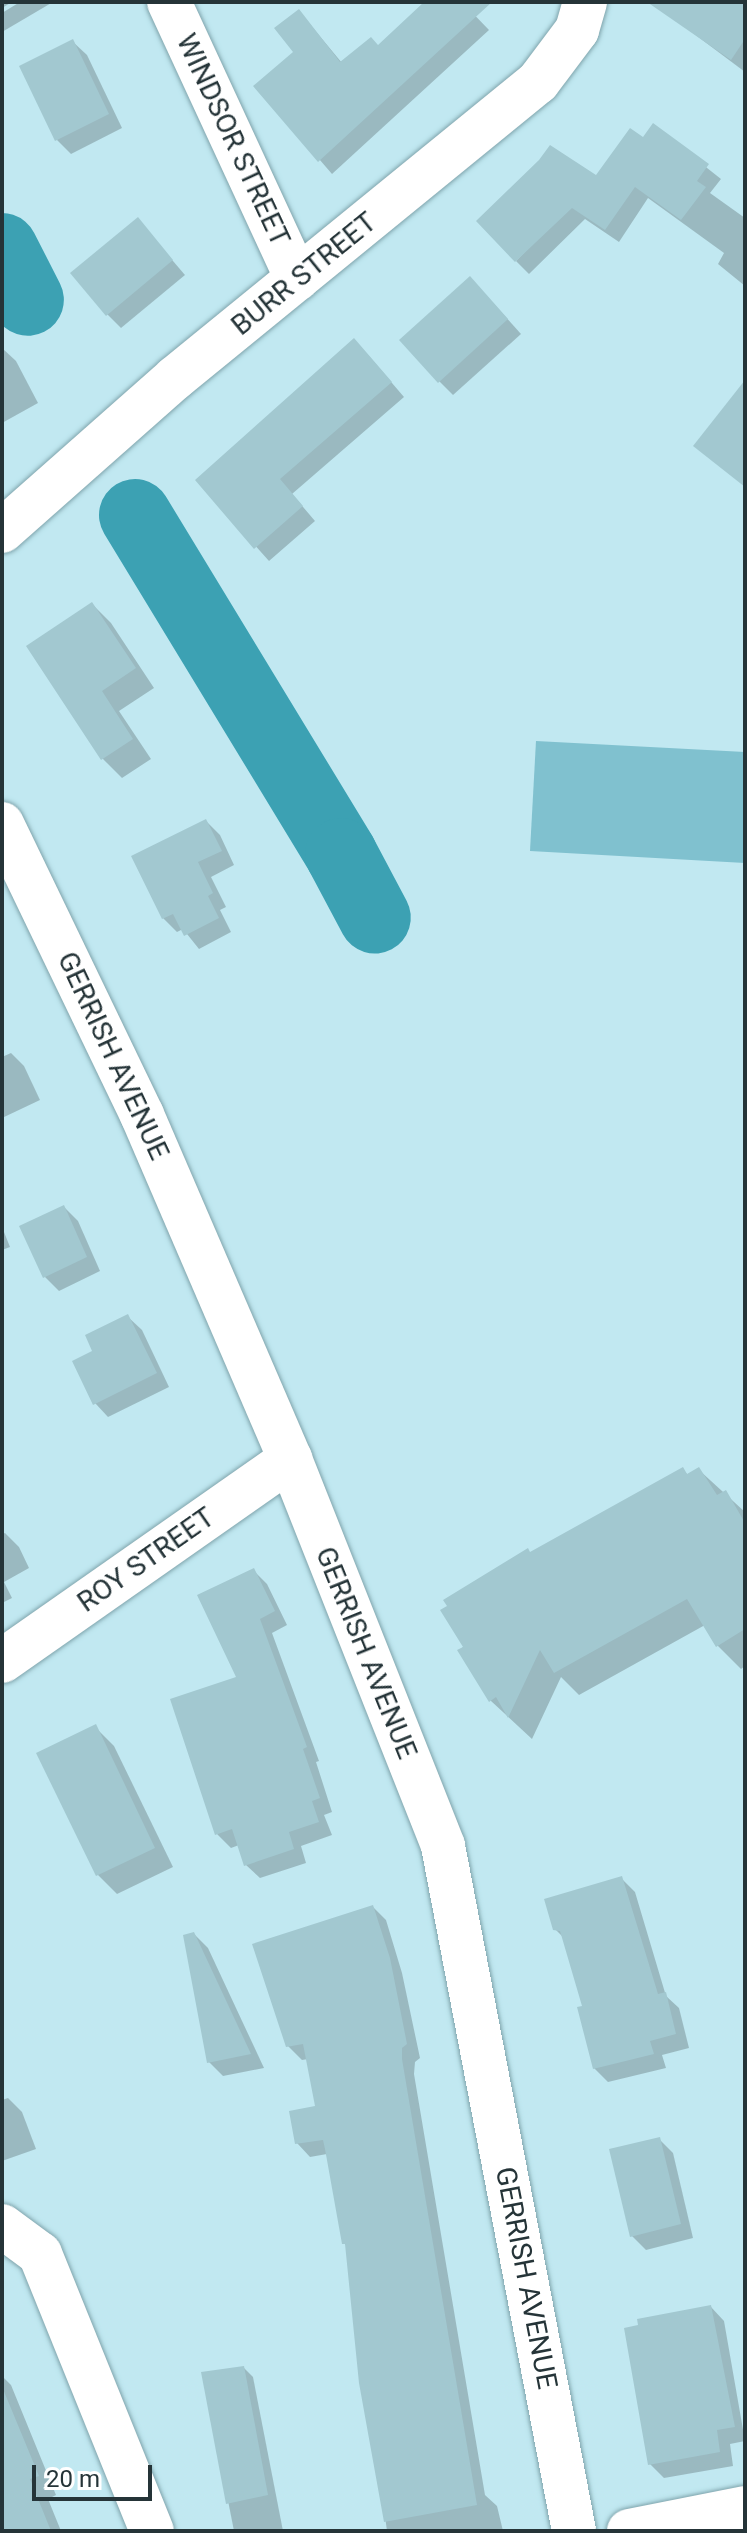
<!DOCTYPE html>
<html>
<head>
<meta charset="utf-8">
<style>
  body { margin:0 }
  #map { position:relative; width:747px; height:2533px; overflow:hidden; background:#c1e8f1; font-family:Roboto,sans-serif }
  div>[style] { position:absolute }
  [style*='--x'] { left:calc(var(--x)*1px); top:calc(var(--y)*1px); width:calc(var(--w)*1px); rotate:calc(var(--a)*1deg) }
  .green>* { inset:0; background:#80c1cf }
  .shadow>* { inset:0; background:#0003 }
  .river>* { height:72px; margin:-36px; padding:0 36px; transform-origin:36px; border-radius:36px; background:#3ca1b3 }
  .building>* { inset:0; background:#a2c8d0 }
  .roads { filter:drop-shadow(0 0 2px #7fa4ac) drop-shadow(0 0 2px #7fa4ac) }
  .minor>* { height:44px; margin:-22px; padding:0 22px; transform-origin:22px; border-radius:22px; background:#fff }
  span { translate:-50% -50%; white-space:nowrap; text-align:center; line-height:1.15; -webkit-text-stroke:6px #fff; paint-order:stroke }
  .street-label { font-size:28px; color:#253438 }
  .frame { position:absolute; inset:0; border:4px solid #253438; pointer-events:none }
  .scale { position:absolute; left:32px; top:2465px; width:120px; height:36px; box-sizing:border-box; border:4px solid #253438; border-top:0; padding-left:10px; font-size:24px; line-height:28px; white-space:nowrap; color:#253438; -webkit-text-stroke:6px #fff; paint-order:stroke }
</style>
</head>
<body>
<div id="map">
  <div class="green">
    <i style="clip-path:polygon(536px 741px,745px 752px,745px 863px,530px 851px)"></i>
  </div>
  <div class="shadow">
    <i style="clip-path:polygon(2px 2px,12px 2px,2px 8px)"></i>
    <i style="clip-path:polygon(20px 2px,53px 2px,2px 32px,2px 13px)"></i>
    <i style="clip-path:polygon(427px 2px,462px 2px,489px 30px,332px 174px,256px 86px,296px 52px,299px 11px,342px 63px,379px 47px)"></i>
    <i style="clip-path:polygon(678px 2px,732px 2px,745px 11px,745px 72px,669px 15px)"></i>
    <i style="clip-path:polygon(73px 42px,87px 55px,122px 128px,71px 154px,57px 140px)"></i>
    <i style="clip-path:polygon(654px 126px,721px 179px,710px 193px,745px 218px,745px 286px,718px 264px,724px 253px,648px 198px,619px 242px,585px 219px,529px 274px,516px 261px,596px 178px,643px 139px)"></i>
    <i style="clip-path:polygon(138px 220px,185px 275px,121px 328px,107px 314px)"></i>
    <i style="clip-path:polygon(484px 293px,521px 334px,453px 395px,439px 381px)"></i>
    <i style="clip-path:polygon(2px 348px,16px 361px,38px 403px,2px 423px)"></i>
    <i style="clip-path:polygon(368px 355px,404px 397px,292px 494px,315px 521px,269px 561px,197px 481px)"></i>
    <i style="clip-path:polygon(92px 604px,111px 623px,154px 688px,119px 711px,151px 759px,122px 778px,103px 759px,29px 647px)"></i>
    <i style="clip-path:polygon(206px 821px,220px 835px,234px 865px,211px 877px,226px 907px,220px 910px,231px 932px,199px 949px,183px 929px,177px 932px,163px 918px)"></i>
    <i style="clip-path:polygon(11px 1053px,24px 1066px,40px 1100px,2px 1118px,2px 1057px)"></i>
    <i style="clip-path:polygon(64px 1207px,78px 1221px,100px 1271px,59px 1291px,45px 1277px)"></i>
    <i style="clip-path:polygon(2px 1227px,10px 1247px,2px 1250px)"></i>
    <i style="clip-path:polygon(128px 1317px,142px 1330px,169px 1387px,108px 1417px,95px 1403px,95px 1352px)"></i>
    <i style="clip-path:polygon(682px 1469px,689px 1476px,699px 1470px,745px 1512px,745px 1666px,741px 1669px,718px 1646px,705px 1625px,579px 1695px,561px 1677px,532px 1739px,491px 1701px,460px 1651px,531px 1554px)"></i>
    <i style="clip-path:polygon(5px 1533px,19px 1547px,29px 1568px,4px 1582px,12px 1598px,2px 1603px,2px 1534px)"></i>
    <i style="clip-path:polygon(253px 1570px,267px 1584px,287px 1625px,272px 1633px,319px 1761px,316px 1762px,332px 1812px,324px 1815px,332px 1835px,301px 1846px,306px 1863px,260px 1878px,246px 1865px,239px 1845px,231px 1848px,217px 1834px)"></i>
    <i style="clip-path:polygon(95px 1727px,114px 1746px,173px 1867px,117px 1894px,98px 1875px)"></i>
    <i style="clip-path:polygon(621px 1878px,635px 1892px,666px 1996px,679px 2008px,689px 2048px,662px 2055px,666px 2068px,608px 2082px,594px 2068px,585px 2007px,564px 1938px,555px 1929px)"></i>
    <i style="clip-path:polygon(373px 1907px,386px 1920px,402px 1973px,420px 2058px,415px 2062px,414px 2074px,485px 2495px,497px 2506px,503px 2531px,387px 2531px,348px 2247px,344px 2243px,327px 2154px,310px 2157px,297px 2143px,318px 2108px,308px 2059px,302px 2060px,288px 2046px)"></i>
    <i style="clip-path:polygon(194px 1934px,208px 1948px,264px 2068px,223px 2076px,209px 2062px)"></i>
    <i style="clip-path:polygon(8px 2098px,22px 2112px,36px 2149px,2px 2161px,2px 2100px)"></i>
    <i style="clip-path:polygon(659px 2139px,673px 2153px,693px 2238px,646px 2250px,632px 2236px)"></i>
    <i style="clip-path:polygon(711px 2307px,724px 2321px,745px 2441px,730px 2444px,733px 2466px,664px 2478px,650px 2464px)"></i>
    <i style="clip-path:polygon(244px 2368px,253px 2377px,283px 2531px,234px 2531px,203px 2374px)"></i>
    <i style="clip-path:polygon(2px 2376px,11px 2385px,56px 2495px,48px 2499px,61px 2531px,2px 2531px)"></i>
  </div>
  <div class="river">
    <i style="--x:2;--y:249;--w:57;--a:63"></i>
    <i style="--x:135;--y:515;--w:397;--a:58.7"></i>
    <i style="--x:341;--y:854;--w:72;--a:62"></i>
  </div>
  <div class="building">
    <i style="clip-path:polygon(424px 2px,492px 2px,318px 162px,253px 86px,293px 52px,274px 28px,299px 9px,340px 62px,371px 37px,378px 45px)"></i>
    <i style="clip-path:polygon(647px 2px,745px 2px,745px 39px,731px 60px)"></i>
    <i style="clip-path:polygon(73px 39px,109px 114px,55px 141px,19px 66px)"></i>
    <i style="clip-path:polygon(653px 123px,709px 164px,697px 181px,706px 187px,681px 220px,635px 187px,605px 230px,572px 208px,515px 262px,476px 221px,539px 160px,550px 145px,596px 175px,630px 128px,643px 137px)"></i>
    <i style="clip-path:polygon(138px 217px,173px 260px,106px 316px,70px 273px)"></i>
    <i style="clip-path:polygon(470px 276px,508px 319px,438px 383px,399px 340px)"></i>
    <i style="clip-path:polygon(354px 338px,392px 382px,280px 479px,303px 506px,254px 549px,195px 480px)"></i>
    <i style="clip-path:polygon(745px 380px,745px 487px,693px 446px)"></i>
    <i style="clip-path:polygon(92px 602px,136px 668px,102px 691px,133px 739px,101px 760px,26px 646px)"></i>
    <i style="clip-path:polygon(206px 819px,222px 851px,198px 862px,213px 893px,208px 896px,219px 918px,184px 936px,173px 914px,162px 919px,131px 856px)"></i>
    <i style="clip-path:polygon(64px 1205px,87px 1257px,43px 1278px,19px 1226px)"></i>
    <i style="clip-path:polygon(128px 1314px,157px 1373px,93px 1405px,72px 1361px,92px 1351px,85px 1335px)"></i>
    <i style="clip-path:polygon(683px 1467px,687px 1474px,699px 1467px,717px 1495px,726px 1490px,745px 1523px,745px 1629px,716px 1647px,687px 1599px,554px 1673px,540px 1650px,508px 1718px,496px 1697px,489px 1702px,457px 1650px,463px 1647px,440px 1610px,447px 1606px,443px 1600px,528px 1548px,530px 1552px)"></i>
    <i style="clip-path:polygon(254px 1568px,275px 1611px,260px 1619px,307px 1747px,303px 1749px,320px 1798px,312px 1801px,319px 1822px,289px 1832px,294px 1849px,244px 1866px,232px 1829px,215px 1835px,170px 1699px,236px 1677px,197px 1595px)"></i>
    <i style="clip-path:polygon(96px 1724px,155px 1848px,96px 1876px,36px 1753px)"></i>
    <i style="clip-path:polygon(622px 1876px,658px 1994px,666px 1992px,676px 2034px,650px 2041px,654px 2054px,593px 2069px,577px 2007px,582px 2006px,560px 1931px,553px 1930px,544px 1899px)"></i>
    <i style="clip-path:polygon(373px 1905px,390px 1958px,407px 2044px,402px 2048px,402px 2059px,477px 2505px,384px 2522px,359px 2383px,345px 2244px,342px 2244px,325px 2149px,323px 2140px,295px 2144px,289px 2111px,315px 2106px,303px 2044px,286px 2047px,252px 1944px)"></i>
    <i style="clip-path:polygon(194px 1932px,251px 2054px,207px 2063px,183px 1935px)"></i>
    <i style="clip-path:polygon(660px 2137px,681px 2224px,630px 2237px,609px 2149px)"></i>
    <i style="clip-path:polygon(711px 2305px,735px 2427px,717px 2430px,720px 2452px,648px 2465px,624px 2328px,638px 2325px,637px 2319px)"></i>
    <i style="clip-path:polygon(244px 2366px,268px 2495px,226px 2504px,201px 2372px)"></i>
    <i style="clip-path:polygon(3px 2389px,39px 2476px,30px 2479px,51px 2531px,2px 2531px)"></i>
  </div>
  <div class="roads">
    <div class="minor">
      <i style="--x:169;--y:2;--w:305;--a:65.2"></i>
      <i style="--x:2;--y:531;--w:231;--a:-41.5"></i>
      <i style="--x:175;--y:378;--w:468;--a:-39.2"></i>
      <i style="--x:538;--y:82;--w:65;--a:-53.1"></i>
      <i style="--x:577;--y:30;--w:29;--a:-74"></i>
      <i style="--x:2;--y:824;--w:323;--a:64.3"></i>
      <i style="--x:142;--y:1115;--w:374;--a:66.7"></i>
      <i style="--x:290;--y:1459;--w:416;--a:68.4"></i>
      <i style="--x:443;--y:1846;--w:697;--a:79.17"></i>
      <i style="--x:2;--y:1661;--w:352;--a:-35"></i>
      <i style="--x:2;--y:2226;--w:47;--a:36.4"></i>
      <i style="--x:40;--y:2254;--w:299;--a:68"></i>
      <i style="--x:629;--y:2531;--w:118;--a:-11.2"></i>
    </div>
  </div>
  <div class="street-label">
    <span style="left:233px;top:140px;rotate:65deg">WINDSOR STREET</span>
    <span style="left:304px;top:274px;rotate:-39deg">BURR STREET</span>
    <span style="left:113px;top:1056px;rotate:65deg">GERRISH AVENUE</span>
    <span style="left:146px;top:1560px;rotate:-35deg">ROY STREET</span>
    <span style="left:366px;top:1653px;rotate:68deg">GERRISH AVENUE</span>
    <span style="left:526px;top:2278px;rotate:79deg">GERRISH AVENUE</span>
  </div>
  <div class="frame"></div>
  <div class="scale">20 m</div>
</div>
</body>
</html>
